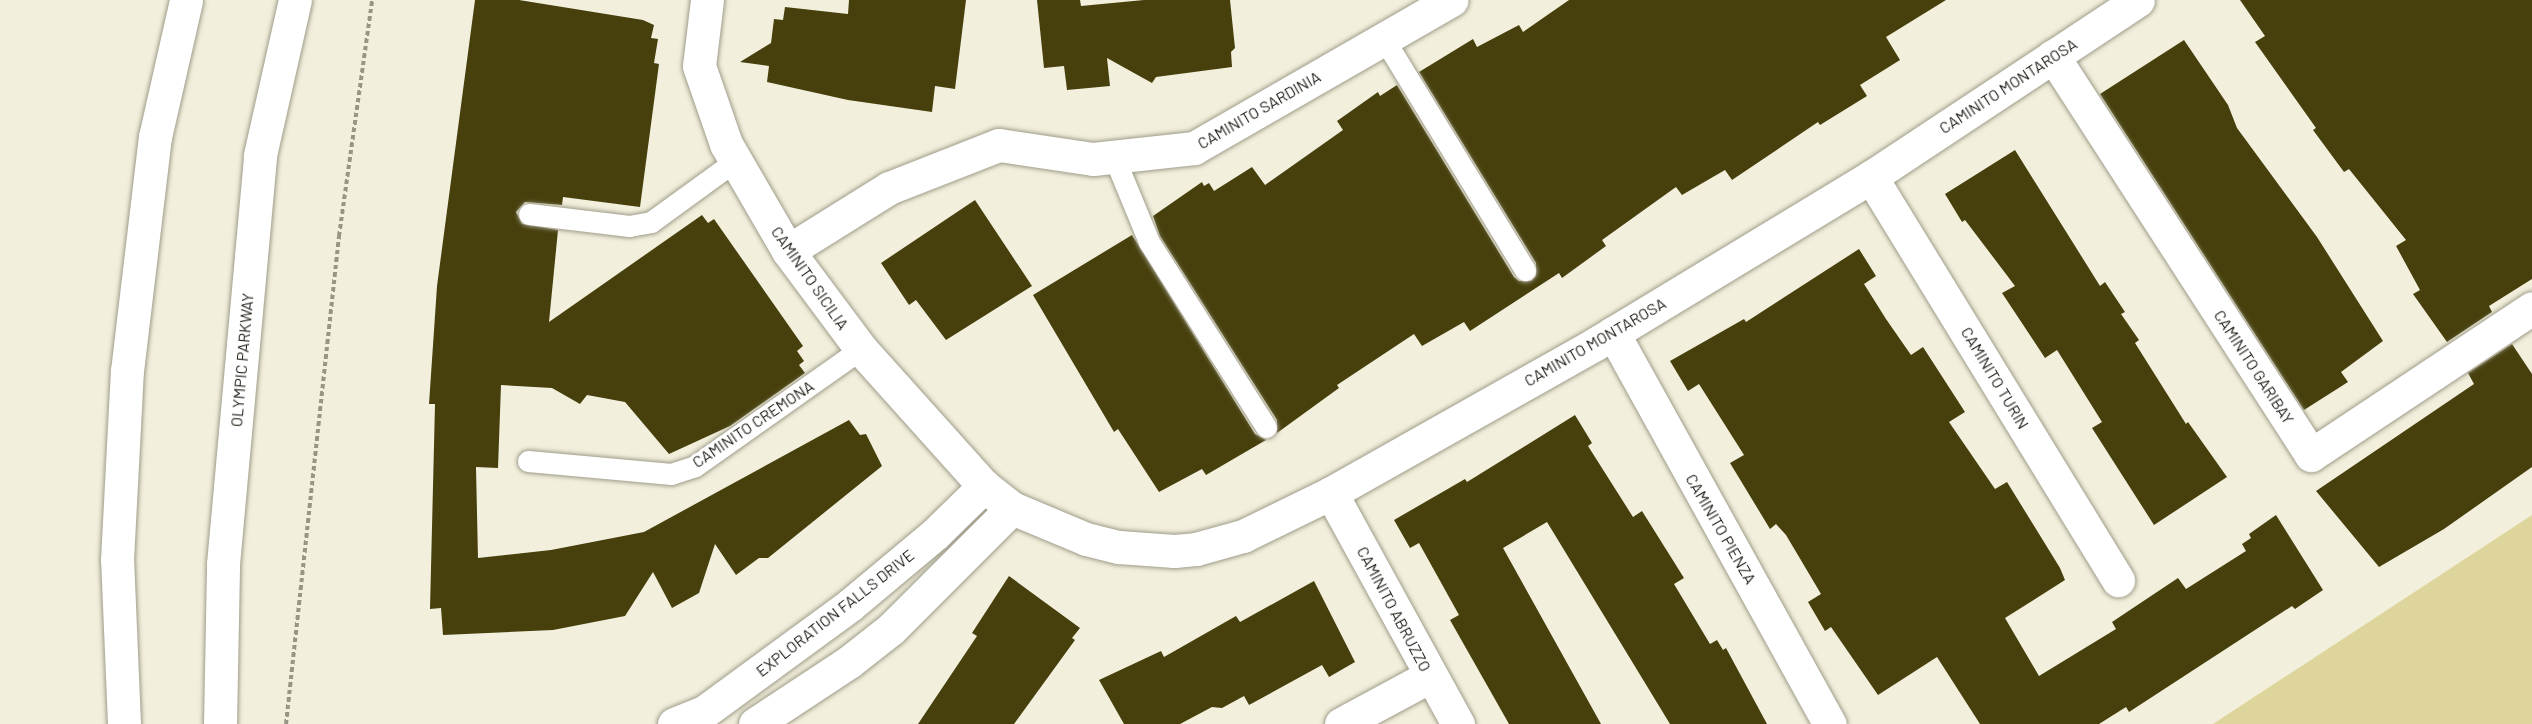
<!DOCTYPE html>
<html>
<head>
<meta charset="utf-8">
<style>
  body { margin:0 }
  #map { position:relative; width:2532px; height:724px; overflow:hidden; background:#f2f0dc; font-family:Barlow,sans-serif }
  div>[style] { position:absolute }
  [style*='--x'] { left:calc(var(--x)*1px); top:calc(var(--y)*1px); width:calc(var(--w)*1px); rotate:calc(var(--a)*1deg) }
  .green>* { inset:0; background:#ddd59b }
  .building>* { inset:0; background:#47400d }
  .path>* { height:4px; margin-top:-2px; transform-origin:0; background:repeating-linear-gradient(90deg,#969586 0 4.5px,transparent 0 7.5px) }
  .roads { filter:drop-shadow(0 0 2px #9f9c8a) drop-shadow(0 0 2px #9f9c8a) }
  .lane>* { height:21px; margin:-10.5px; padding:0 10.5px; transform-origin:10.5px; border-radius:10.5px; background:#fff }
  .street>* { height:33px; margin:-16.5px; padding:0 16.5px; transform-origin:16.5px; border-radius:16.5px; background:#fff }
  .secondary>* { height:33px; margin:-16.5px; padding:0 16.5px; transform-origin:16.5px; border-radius:16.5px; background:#fff }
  span { translate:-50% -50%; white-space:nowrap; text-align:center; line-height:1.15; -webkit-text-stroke:6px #fff; paint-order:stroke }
  .street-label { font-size:16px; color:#1f1e17 }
</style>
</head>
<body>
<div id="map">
  <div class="green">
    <i style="clip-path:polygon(2532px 515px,2532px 724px,2213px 724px)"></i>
  </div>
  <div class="building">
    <i style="clip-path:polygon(475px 0,519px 0,643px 20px,654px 25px,651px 38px,658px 39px,654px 63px,659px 64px,640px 207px,563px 197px,562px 205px,525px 202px,516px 212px,522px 224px,558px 230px,549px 322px,702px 215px,708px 223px,714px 219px,803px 346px,797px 351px,804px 361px,799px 365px,805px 373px,730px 426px,669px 454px,625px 402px,587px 395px,580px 404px,552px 388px,501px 385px,498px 468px,476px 467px,478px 558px,551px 550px,644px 532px,849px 420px,860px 435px,866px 434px,882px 466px,768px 558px,759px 558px,736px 575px,715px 544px,699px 593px,672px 608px,653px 572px,625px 616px,553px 630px,443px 635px,441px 608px,430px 609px,435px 404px,429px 404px,437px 286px)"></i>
    <i style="clip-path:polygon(849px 0,966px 0,955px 89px,935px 86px,932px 112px,848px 100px,767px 82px,769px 66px,740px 62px,771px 43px,774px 19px,783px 20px,785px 7px,848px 14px)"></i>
    <i style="clip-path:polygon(1037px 0,1080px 0,1081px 6px,1144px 0,1230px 0,1235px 48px,1231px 52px,1232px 67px,1156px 77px,1152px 83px,1107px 58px,1110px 86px,1067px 90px,1064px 66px,1044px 68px)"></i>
    <i style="clip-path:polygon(1569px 0,1946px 0,1886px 37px,1900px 60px,1860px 85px,1867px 96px,1820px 125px,1818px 122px,1732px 180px,1725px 170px,1682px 195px,1676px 187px,1602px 240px,1606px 246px,1562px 278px,1559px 273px,1470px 331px,1464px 322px,1422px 346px,1414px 334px,1337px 385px,1339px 388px,1277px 433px,1277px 420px,1160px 236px,1153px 216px,1202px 182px,1204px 186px,1209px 183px,1214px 191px,1252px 167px,1265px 185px,1343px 130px,1337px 121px,1378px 92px,1380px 96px,1397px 85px,1514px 277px,1519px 281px,1531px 281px,1536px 276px,1536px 263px,1419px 72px,1473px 39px,1477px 47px,1519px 25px,1523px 32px)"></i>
    <i style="clip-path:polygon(2240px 0,2532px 0,2532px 279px,2489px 306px,2492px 312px,2447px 342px,2413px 294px,2420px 290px,2396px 246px,2406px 240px,2349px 169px,2344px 172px,2313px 130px,2316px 128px,2255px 42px,2265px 36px)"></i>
    <i style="clip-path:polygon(2184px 40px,2228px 105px,2237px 128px,2317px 237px,2383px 341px,2341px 372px,2348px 382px,2304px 410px,2100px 94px)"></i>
    <i style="clip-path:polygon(2015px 150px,2100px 286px,2105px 282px,2125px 312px,2121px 314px,2139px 340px,2135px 343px,2186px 424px,2188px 422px,2227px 477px,2154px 525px,2092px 428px,2102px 422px,2057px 350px,2045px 358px,2002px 293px,2015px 286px,1965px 220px,1962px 222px,1945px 194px)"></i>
    <i style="clip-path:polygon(975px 200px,1032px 286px,946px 340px,916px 300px,909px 305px,881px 263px)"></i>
    <i style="clip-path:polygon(1132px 235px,1255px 434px,1266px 440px,1206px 475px,1202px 469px,1159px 492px,1118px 429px,1114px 432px,1033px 295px)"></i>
    <i style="clip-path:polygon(1859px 249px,1876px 276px,1864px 284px,1886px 319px,1911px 355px,1923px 347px,1965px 412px,1949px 422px,1995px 489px,2007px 482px,2060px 568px,2065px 580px,2005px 618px,2039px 676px,2116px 629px,2112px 622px,2178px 578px,2186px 589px,2246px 551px,2242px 544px,2251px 538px,2249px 534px,2276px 515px,2323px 590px,2295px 609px,2292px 606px,2129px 712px,2126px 707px,2099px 724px,1980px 724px,1937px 657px,1878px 695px,1831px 627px,1825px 631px,1808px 602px,1821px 594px,1786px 535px,1776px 524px,1770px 529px,1730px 463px,1744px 455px,1699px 384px,1688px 391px,1670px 361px,1744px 319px,1746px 322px)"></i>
    <i style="clip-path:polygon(2512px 344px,2532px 374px,2532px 467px,2444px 529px,2379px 567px,2316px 491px,2474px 384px,2468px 373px)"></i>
    <i style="clip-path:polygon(1575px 415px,1592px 443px,1588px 446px,1633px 517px,1642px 511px,1674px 562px,1684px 578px,1674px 584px,1710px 644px,1717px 640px,1723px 650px,1726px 648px,1767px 724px,1670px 724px,1547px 522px,1503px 548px,1601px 724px,1509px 724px,1450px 620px,1459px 615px,1419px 543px,1410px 548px,1394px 520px,1465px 479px,1467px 482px)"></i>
    <i style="clip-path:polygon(1009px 576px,1080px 628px,1072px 638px,1075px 640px,1014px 724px,918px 724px,977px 636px,972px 633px)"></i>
    <i style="clip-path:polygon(1314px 581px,1355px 662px,1329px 677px,1322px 665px,1249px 705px,1244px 696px,1222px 708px,1212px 707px,1180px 724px,1124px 724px,1099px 680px,1161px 651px,1164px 657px,1236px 616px,1240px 622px)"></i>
  </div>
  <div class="path">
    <i style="--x:286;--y:724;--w:491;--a:-83.8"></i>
    <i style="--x:339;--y:236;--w:238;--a:-82"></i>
  </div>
  <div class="roads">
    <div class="lane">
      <i style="--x:1384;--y:39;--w:271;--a:58.6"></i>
      <i style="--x:1114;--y:157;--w:92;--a:67.6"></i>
      <i style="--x:1149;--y:242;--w:219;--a:57.7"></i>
      <i style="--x:529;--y:214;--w:101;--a:6.8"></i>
      <i style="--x:629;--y:226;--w:22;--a:-10"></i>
      <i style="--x:651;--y:222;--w:104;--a:-36"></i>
      <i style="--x:528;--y:461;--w:144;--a:5.2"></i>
      <i style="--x:671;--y:474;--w:25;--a:-18"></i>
      <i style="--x:695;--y:466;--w:203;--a:-35.2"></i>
    </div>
    <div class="street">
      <i style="--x:707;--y:0;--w:66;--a:96.9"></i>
      <i style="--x:699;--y:66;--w:83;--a:70.9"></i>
      <i style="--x:726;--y:144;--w:124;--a:59.9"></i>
      <i style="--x:788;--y:251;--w:122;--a:53.3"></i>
      <i style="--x:861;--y:349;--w:184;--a:48.1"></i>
      <i style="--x:984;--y:486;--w:36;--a:38"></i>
      <i style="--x:1012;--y:508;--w:80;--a:22.7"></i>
      <i style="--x:1086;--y:539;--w:34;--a:14"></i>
      <i style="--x:1119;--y:547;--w:55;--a:4.2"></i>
      <i style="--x:1174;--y:551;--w:22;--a:-5"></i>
      <i style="--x:1196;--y:549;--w:49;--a:-15.5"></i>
      <i style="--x:1243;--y:536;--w:98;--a:-26"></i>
      <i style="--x:1331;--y:493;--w:303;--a:-29.4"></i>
      <i style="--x:1595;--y:344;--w:323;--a:-31.2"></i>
      <i style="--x:1871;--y:177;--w:320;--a:-33.5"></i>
      <i style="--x:2053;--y:56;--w:475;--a:57.1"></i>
      <i style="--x:2311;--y:455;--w:265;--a:-33.6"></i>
      <i style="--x:1871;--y:177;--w:473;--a:58.5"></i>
      <i style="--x:788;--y:251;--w:119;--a:-32"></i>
      <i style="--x:889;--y:188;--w:118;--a:-21.4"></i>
      <i style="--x:999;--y:145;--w:95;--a:8.5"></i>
      <i style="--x:1093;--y:159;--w:102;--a:-6.2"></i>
      <i style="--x:1194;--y:148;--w:297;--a:-29.9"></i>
      <i style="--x:1613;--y:333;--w:447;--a:61"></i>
      <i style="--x:1331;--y:493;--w:264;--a:61.2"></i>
      <i style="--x:674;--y:724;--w:32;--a:-22"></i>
      <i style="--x:704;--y:712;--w:181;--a:-36.2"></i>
      <i style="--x:850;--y:605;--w:111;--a:-39.9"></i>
      <i style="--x:935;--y:534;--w:69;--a:-44.4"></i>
      <i style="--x:755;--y:724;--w:113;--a:-33.4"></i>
      <i style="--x:849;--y:662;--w:53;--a:-38.2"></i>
      <i style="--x:891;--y:629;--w:171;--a:-45"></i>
      <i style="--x:1341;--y:724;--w:101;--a:-28.3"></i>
    </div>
    <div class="secondary">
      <i style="--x:124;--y:724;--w:164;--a:-92.4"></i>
      <i style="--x:117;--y:560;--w:189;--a:-87"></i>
      <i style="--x:127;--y:371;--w:236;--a:-83.2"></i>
      <i style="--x:155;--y:137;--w:140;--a:-77.2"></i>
      <i style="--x:220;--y:724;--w:160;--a:-88.9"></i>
      <i style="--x:223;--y:564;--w:411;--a:-84.8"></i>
      <i style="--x:260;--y:155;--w:159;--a:-77.3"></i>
    </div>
  </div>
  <div class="street-label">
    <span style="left:2008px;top:86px;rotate:-33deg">CAMINITO MONTAROSA</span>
    <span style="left:1259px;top:110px;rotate:-30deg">CAMINITO SARDINIA</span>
    <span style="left:810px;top:278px;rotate:55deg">CAMINITO SICILIA</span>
    <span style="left:1595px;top:342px;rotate:-30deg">CAMINITO MONTAROSA</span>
    <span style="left:242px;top:360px;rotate:-85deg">OLYMPIC PARKWAY</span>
    <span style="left:2254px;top:367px;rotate:57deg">CAMINITO GARIBAY</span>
    <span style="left:1995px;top:378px;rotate:59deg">CAMINITO TURIN</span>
    <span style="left:753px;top:424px;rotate:-34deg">CAMINITO CREMONA</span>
    <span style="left:1721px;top:529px;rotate:60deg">CAMINITO PIENZA</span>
    <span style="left:1394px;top:609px;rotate:62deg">CAMINITO ABRUZZO</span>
    <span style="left:835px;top:613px;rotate:-38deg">EXPLORATION FALLS DRIVE</span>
  </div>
</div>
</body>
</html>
